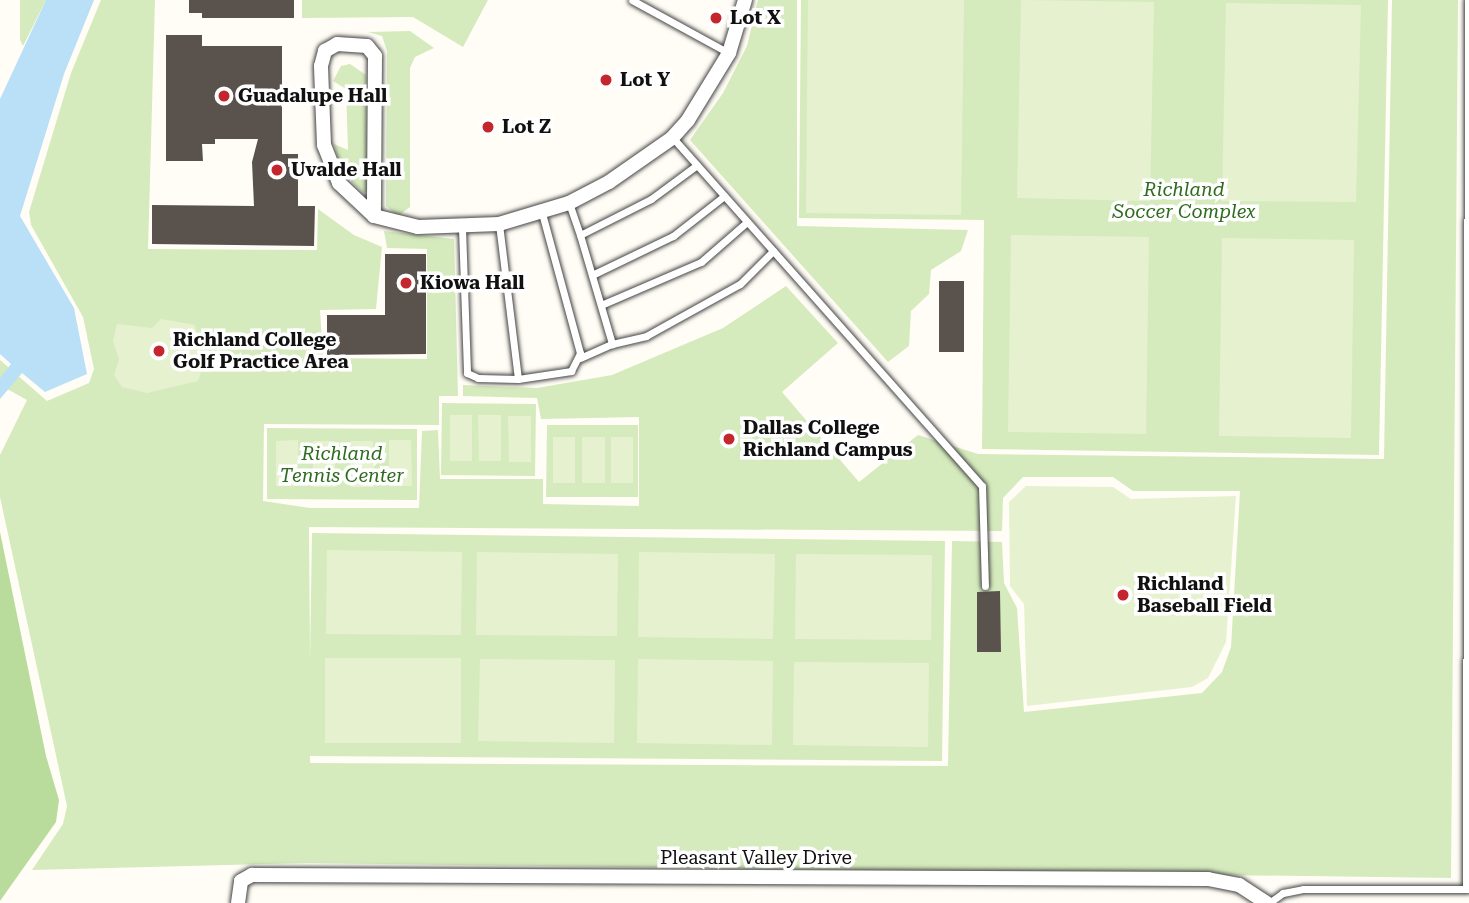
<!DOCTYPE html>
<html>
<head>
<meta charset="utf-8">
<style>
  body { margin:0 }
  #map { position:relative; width:1469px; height:903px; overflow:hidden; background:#fffdf5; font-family:"Roboto Serif",serif }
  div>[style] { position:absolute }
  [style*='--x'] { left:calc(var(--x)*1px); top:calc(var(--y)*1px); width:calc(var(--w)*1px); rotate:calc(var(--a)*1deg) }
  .green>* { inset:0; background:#d5ebbd }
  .forest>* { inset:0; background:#b9dc9c }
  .pitch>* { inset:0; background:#e6f2cf }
  .water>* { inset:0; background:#b9e0f7 }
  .building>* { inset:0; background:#5a524d }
  .roads { filter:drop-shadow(0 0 2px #444) drop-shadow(0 0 2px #444) }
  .lane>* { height:7px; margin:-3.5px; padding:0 3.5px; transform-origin:3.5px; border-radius:3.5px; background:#fff }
  .street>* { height:14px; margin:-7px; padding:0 7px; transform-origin:7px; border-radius:7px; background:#fff }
  .dots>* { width:19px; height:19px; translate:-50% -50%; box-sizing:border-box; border:4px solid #fff; border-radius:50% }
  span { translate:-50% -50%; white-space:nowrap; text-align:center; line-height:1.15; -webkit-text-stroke:7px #fff; paint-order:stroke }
  .poi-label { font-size:19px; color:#111; font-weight:700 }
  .left { translate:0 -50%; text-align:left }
  .park-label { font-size:19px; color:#2f6b1f; font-style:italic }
  .street-label { font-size:19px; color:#111 }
</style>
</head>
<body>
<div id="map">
  <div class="green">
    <i style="clip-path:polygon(20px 0,46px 0,23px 46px,20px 40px)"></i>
    <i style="clip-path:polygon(evenodd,101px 0,155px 0,148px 249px,317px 250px,318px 209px,354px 235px,382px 247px,376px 309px,320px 310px,323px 358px,427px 359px,427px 249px,387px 248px,384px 231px,454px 239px,458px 396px,439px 396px,439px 425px,264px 424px,263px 501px,310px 508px,419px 508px,422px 431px,438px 430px,440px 479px,543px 479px,543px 504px,639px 506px,639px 417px,541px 419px,537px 398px,463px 396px,463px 385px,537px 388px,612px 375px,723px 328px,786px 286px,838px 343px,782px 392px,859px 482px,918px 435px,978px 454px,1384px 459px,1392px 0,1458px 0,1451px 878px,308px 863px,32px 870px,63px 824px,67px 806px,0 497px,0 455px,27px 400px,0 385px,0 360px,47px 401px,89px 383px,94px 369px,83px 317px,31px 225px,29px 212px,71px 73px,101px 0,1023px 477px,1113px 477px,1133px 491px,1240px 491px,1231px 647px,1222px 672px,1202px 693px,1024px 712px,1017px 608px,1004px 583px,1002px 542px,952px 541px,948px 766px,310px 763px,310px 756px,942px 761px,945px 541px,312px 533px,310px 659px,309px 527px,1002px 531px,1003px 498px,1023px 477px)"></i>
    <i style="clip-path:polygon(302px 0,488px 0,463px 47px,413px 17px,302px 18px)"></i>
    <i style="clip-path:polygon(758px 0,797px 0,797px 226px,968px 230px,961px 251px,931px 270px,929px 294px,911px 311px,909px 346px,888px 362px,690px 140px,723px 93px,747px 46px)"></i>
    <i style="clip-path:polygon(801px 0,1388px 0,1379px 455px,982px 449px,984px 220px,799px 218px)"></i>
    <i style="clip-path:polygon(410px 31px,434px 48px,415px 57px,410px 68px,410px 207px,398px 216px,386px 206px,387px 51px,382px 36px,368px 32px)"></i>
    <i style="clip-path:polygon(350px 64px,366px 75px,367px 191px,363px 193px,343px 173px,334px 144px,348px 150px,346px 89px,333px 81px,341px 66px)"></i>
    <i style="clip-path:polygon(442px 403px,536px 404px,535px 476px,441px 475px)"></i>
    <i style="clip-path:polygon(547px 425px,638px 425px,638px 497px,546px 497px)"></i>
    <i style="clip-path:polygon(267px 428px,417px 429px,417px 500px,267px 499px)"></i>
  </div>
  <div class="forest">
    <i style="clip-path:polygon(0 532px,46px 756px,59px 800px,56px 822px,0 901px)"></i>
  </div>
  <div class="pitch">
    <i style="clip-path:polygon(808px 0,964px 0,961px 215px,806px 213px)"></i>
    <i style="clip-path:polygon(1021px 0,1154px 2px,1150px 201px,1017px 198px)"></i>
    <i style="clip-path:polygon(1226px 3px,1361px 5px,1356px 202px,1222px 201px)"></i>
    <i style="clip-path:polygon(1011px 235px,1149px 237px,1146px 434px,1008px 432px)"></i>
    <i style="clip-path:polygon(1222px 238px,1354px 240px,1351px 438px,1219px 436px)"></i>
    <i style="clip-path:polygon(161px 319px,195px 325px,203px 365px,198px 381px,147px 393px,122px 387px,114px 375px,119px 360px,113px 341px,117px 324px,152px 328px)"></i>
    <i style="clip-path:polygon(450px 415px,472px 415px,472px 461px,450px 461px)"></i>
    <i style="clip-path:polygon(478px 415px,501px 415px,501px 461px,479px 461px)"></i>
    <i style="clip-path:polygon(508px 416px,531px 416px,531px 462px,509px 462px)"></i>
    <i style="clip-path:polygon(553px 437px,575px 437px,575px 483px,553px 483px)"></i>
    <i style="clip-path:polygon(582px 437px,605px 437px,605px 483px,582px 483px)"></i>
    <i style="clip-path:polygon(611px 437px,633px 437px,633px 483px,611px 483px)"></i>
    <i style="clip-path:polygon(298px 440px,298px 486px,276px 486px,276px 441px)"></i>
    <i style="clip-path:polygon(389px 440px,411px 440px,412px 486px,389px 486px)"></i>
    <i style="clip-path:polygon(313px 441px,335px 441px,335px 487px,313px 487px)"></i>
    <i style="clip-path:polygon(351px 441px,373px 441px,374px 487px,351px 487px)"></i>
    <i style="clip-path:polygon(1026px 486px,1113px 487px,1131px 499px,1236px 496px,1226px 642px,1208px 678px,1192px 687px,1027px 706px,1024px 604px,1010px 586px,1009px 502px)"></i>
    <i style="clip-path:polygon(327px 550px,462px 552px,461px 635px,326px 634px)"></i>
    <i style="clip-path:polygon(477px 552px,618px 554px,617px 636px,476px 635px)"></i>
    <i style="clip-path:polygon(639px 552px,775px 554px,773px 639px,638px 637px)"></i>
    <i style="clip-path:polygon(796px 554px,932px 555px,931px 640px,795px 639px)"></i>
    <i style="clip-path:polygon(325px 658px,461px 658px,461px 743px,325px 743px)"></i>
    <i style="clip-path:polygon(480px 659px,615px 660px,614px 743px,478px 741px)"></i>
    <i style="clip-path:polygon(638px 659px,773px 661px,772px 745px,637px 743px)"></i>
    <i style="clip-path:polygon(794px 662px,929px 663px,928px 747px,793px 745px)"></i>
  </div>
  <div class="water">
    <i style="clip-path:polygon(46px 0,94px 0,64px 74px,20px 216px,74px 308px,87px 374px,45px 392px,22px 373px,0 399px,0 378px,11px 364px,0 354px,0 99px)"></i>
  </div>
  <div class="building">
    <i style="clip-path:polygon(189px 0,294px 0,294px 18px,202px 18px,202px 13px,189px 13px)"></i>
    <i style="clip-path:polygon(166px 35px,202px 35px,202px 46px,282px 46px,282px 154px,298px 154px,298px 206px,315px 206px,314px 246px,152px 244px,152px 205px,254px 206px,252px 162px,258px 139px,215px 139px,215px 144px,202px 144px,203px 161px,166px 161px)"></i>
    <i style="clip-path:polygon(385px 254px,426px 254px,426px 354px,327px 355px,327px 315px,385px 315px)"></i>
    <i style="clip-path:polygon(939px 281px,964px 281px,964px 352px,939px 352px)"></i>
    <i style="clip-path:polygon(1000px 591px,1001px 652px,977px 652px,977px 592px)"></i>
  </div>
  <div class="roads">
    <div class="lane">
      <i style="--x:632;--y:0;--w:111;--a:28.7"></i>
      <i style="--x:673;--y:138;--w:465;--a:48.4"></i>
      <i style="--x:982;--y:486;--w:100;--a:88.3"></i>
      <i style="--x:569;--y:203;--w:34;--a:71"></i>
      <i style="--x:580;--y:235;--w:80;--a:-26.9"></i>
      <i style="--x:651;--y:199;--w:57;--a:-36.5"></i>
      <i style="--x:499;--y:224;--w:156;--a:83"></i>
      <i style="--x:462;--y:228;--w:145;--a:88"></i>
      <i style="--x:467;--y:373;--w:12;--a:24"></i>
      <i style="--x:478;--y:378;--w:40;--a:1.4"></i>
      <i style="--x:518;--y:379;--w:54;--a:-8.6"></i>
      <i style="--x:571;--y:371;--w:20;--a:-63"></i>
      <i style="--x:580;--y:353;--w:145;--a:-105.2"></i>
      <i style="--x:580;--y:235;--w:114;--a:73.6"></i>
      <i style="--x:612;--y:344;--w:35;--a:-13"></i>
      <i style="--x:646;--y:336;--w:107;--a:-29"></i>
      <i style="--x:740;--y:284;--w:47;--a:-45"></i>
      <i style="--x:592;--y:275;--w:90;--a:-25.7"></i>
      <i style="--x:673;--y:236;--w:65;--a:-38.1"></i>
      <i style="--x:601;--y:305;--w:109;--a:-23.3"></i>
      <i style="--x:701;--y:262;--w:61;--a:-41"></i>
      <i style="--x:580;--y:358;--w:35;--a:-24"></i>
      <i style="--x:1466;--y:889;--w:889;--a:-89.87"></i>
      <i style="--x:1269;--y:903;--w:17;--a:-36"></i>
      <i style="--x:1283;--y:893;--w:20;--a:-11"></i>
      <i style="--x:1303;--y:889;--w:165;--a:0"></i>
    </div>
    <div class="street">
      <i style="--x:337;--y:44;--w:30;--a:4"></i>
      <i style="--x:367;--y:46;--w:13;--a:51"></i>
      <i style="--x:375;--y:56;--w:160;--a:90.4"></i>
      <i style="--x:374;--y:216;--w:48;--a:-136.7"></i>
      <i style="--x:339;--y:183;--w:41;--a:-111.5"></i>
      <i style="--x:324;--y:145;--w:79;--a:-92.2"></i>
      <i style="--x:321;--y:66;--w:16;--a:-75"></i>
      <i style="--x:325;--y:51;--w:14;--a:-30"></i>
      <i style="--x:374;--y:216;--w:45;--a:14"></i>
      <i style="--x:418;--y:227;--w:81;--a:-2.1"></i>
      <i style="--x:499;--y:224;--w:73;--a:-16.7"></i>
      <i style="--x:569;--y:203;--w:45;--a:-27.7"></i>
      <i style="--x:609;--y:182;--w:77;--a:-34.9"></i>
      <i style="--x:672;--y:138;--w:24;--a:-48"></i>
      <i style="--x:688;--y:120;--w:79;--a:-58.5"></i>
      <i style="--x:729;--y:53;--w:55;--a:-73.2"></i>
      <i style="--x:238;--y:903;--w:22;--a:-82"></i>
      <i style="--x:241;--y:881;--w:13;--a:-29"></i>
      <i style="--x:252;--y:875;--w:956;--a:0.24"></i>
      <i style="--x:1208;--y:879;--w:32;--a:11"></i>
      <i style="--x:1239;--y:885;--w:33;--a:33"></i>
    </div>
  </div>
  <div class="dots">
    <i style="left:716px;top:18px;background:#c4262e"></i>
    <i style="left:606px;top:80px;background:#c4262e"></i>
    <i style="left:224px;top:96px;background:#c4262e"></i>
    <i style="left:488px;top:127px;background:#c4262e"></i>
    <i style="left:277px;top:170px;background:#c4262e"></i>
    <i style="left:406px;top:283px;background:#c4262e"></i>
    <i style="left:159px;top:351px;background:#c4262e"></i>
    <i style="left:729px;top:439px;background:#c4262e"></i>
    <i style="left:1123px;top:595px;background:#c4262e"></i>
  </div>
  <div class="poi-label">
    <span class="left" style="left:730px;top:18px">Lot X</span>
    <span class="left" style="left:620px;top:80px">Lot Y</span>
    <span class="left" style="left:238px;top:96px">Guadalupe Hall</span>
    <span class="left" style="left:502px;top:127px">Lot Z</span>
    <span class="left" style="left:291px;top:170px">Uvalde Hall</span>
    <span class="left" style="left:420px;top:283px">Kiowa Hall</span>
    <span class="left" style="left:173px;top:351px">Richland College<br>Golf Practice Area</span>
    <span class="left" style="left:743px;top:439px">Dallas College<br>Richland Campus</span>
    <span class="left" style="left:1137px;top:595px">Richland<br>Baseball Field</span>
  </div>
  <div class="park-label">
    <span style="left:1184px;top:201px">Richland<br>Soccer Complex</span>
    <span style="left:342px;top:465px">Richland<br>Tennis Center</span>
  </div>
  <div class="street-label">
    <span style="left:756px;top:858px">Pleasant Valley Drive</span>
  </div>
</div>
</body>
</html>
